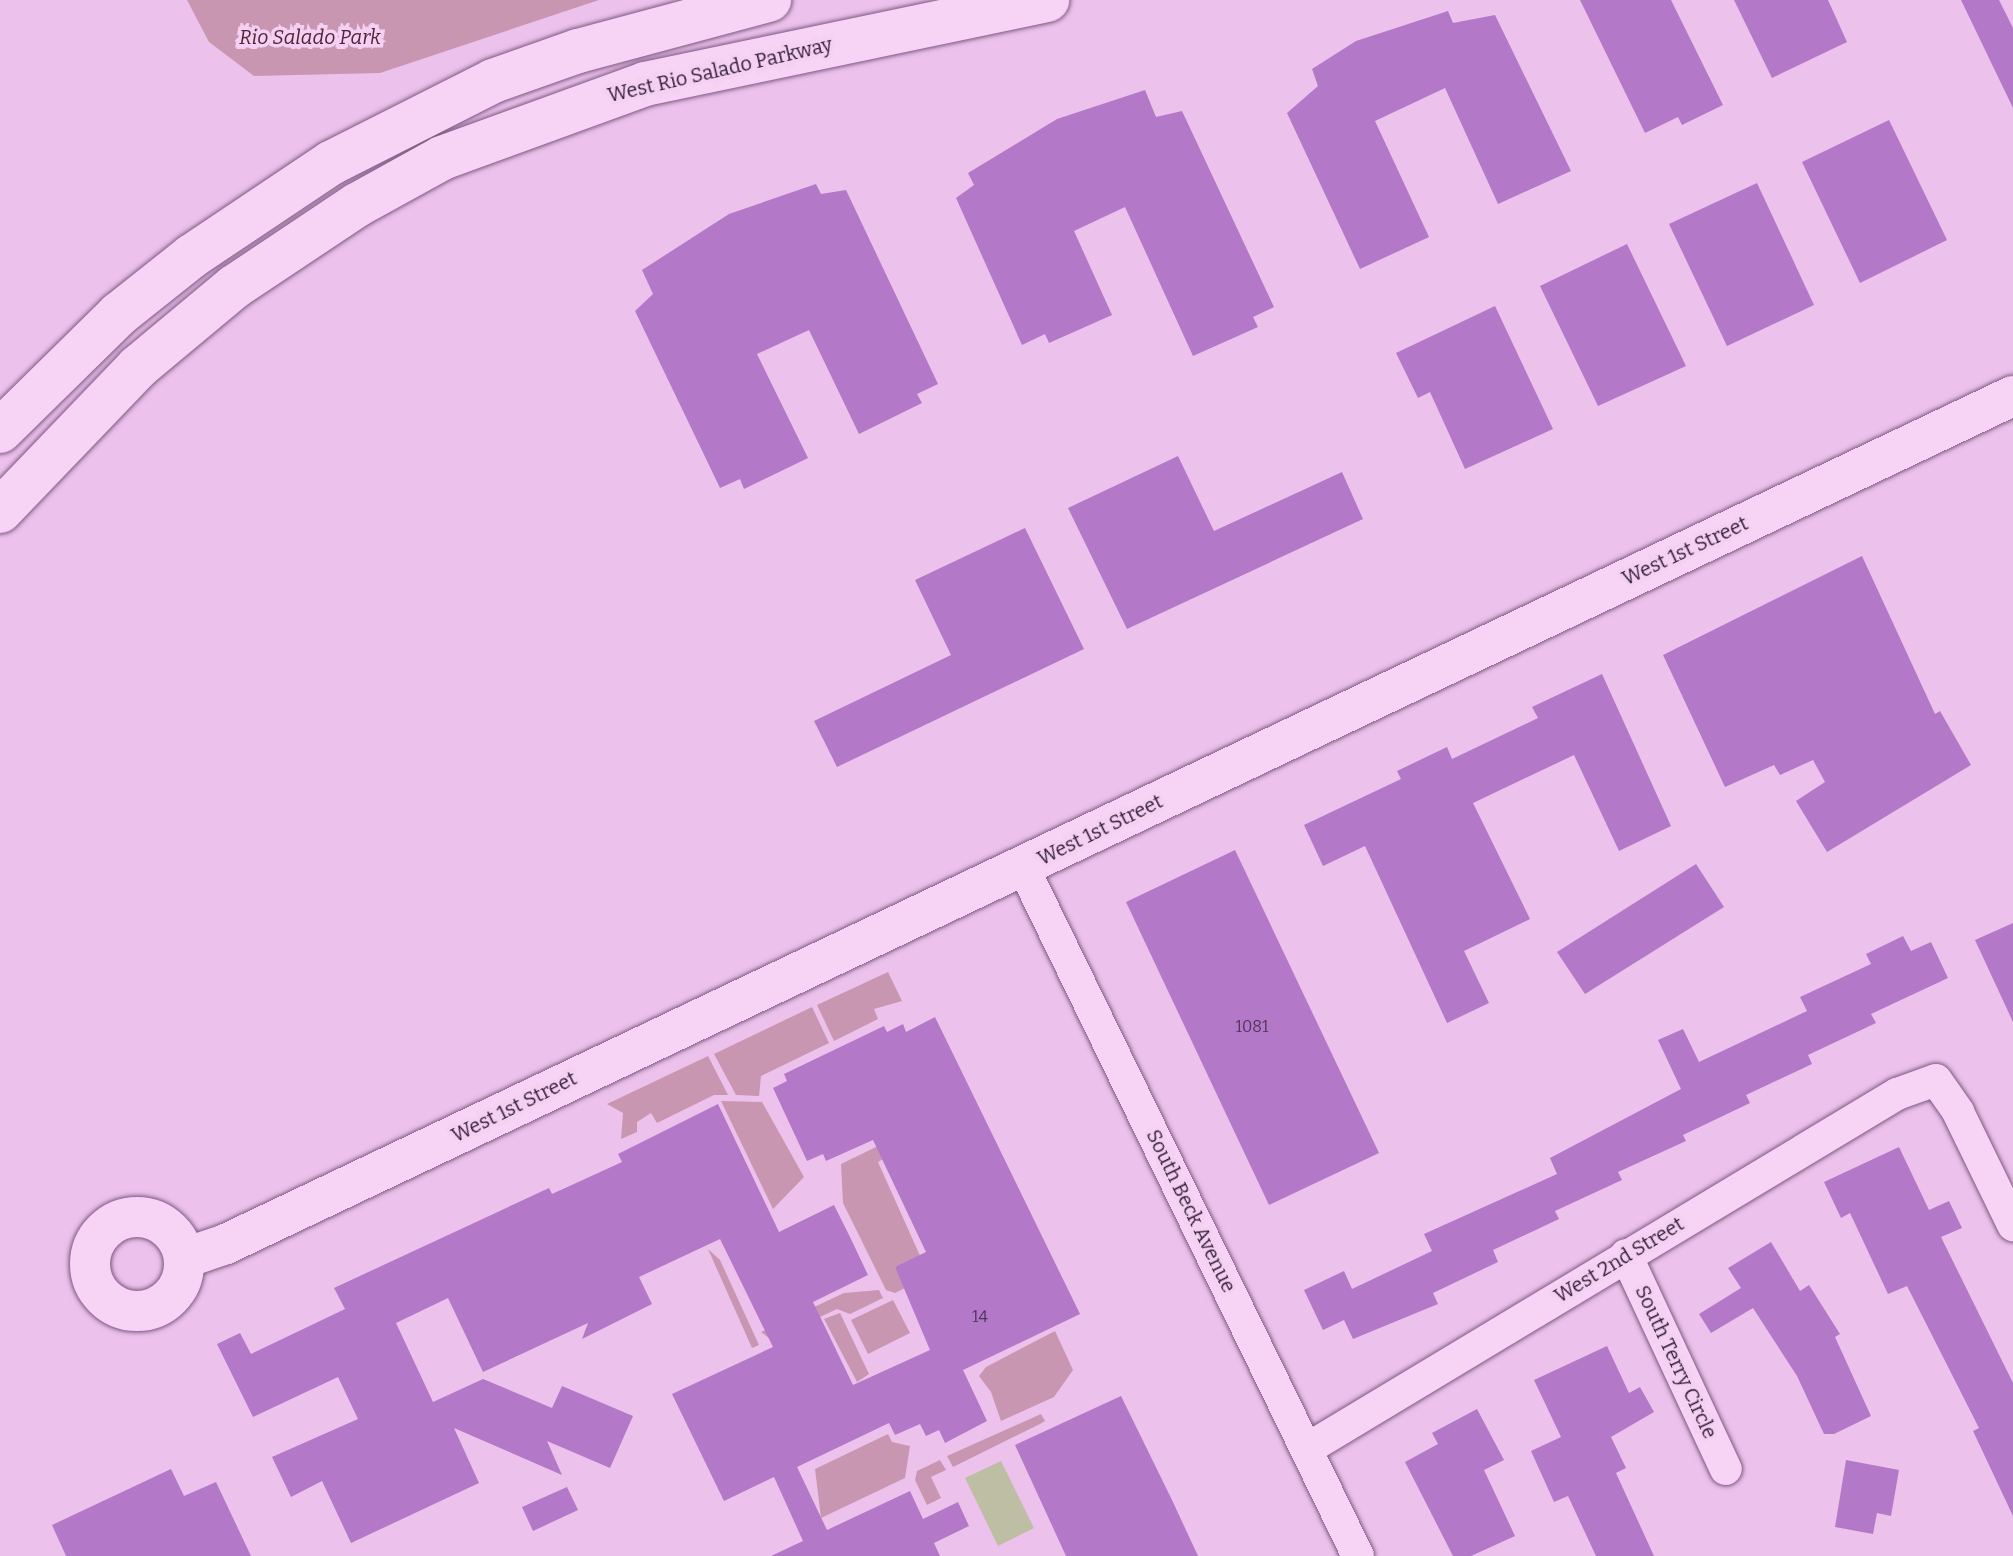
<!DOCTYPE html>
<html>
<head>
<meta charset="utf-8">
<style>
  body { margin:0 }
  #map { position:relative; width:2013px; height:1556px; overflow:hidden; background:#ecc1eb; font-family:Bitter,serif }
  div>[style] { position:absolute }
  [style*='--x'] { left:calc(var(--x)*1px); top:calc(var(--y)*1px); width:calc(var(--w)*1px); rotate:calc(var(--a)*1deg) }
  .green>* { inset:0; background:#c996b2 }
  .water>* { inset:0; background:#bdbea4 }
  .building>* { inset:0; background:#b478c9 }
  .roads { filter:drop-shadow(0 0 2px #7e5984) drop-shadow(0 0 2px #7e5984) }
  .minor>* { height:32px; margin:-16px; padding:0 16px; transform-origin:16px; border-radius:16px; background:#f7d4f6 }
  .tertiary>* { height:40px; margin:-20px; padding:0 20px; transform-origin:20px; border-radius:20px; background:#f7d4f6 }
  .tertiary>.ring { margin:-20px; padding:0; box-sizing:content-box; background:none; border:40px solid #f7d4f6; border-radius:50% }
  .secondary>* { height:44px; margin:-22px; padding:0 22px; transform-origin:22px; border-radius:22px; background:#f7d4f6 }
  span { translate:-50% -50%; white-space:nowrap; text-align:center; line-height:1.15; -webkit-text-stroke:7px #f4d0f2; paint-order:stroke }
  .number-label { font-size:16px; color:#51345a }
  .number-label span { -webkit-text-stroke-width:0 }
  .park-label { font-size:20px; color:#502537; font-style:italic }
  .street-label { font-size:20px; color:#301d35 }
</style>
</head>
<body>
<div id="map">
  <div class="green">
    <i style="clip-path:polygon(187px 0,599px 0,380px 73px,254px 76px,209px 42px)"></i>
    <i style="clip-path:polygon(888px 972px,902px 1001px,874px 1009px,878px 1019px,834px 1041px,817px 1005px)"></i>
    <i style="clip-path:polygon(812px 1007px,829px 1043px,761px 1076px,759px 1096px,736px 1095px,714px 1054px)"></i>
    <i style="clip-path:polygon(708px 1056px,728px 1095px,714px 1095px,657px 1123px,651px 1113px,637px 1122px,637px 1132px,621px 1139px,623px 1113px,607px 1104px)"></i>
    <i style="clip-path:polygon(721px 1101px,762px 1102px,804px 1177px,773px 1209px)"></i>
    <i style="clip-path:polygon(911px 1130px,912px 1142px,878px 1162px,921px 1258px,895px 1267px,905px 1288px,895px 1293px,886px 1290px,843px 1203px,841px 1164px)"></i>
    <i style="clip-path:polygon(708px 1249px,720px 1260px,759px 1345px,752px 1348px)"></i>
    <i style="clip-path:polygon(879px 1290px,883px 1298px,850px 1314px,837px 1309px,771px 1340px,761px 1332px,844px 1293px)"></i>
    <i style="clip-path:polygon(893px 1300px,910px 1333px,868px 1354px,851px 1320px)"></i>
    <i style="clip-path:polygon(840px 1313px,869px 1374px,857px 1382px,824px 1319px)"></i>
    <i style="clip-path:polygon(1055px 1331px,1073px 1370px,1054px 1397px,1001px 1421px,991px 1392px,979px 1376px,986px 1367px)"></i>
    <i style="clip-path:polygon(1041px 1414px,1045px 1421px,1040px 1424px,953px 1467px,947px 1456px)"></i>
    <i style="clip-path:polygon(888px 1434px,892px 1442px,910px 1446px,905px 1478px,821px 1518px,815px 1469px)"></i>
    <i style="clip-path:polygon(940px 1460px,946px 1470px,931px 1477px,941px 1498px,927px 1505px,915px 1480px,917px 1471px)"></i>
  </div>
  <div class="water">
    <i style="clip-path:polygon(1001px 1461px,1034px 1528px,998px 1546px,965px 1478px)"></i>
  </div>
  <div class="building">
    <i style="clip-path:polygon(1580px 0,1671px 0,1723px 105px,1682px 125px,1678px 117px,1645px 133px)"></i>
    <i style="clip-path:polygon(1734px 0,1828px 0,1847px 42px,1772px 78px)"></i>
    <i style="clip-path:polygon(1961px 0,1999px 0,2013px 28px,2013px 108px)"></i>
    <i style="clip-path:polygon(1448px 11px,1453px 23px,1495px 15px,1571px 171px,1498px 204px,1445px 88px,1375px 121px,1429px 237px,1360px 269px,1287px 113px,1318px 86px,1312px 69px,1356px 41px)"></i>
    <i style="clip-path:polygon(1145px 90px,1156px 117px,1182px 111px,1274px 307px,1253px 317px,1258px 327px,1193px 356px,1125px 207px,1074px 231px,1112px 315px,1049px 343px,1045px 334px,1022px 345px,956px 198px,974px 185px,968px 173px,1057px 119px)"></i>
    <i style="clip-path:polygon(1889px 120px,1947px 240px,1860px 283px,1802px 162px)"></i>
    <i style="clip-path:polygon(1757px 183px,1814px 305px,1727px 346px,1669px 224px)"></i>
    <i style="clip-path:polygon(816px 184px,821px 194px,846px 190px,938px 384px,917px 394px,922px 403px,859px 434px,809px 330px,757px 354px,808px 458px,744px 489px,740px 479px,720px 488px,635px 311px,653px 294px,642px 270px,729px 214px)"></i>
    <i style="clip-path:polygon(1627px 244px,1686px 366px,1598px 406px,1540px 286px)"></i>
    <i style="clip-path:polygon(1495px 306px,1553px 429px,1465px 469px,1430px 392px,1418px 398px,1396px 353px)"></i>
    <i style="clip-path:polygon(1178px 456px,1214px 531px,1342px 472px,1363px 519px,1127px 629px,1068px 508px)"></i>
    <i style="clip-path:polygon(1025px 528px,1084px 649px,837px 767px,814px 721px,951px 655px,915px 580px)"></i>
    <i style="clip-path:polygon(1862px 556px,1935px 714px,1940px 711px,1971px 765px,1827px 852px,1796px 801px,1825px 782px,1813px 760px,1780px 775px,1774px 765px,1725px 787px,1663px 655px)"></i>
    <i style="clip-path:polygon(1602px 674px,1671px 826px,1619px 851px,1574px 755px,1473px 803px,1530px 919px,1464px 951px,1489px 1003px,1447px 1023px,1365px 846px,1323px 866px,1304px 825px,1401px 779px,1397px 771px,1447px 747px,1452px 759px,1538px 718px,1532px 707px)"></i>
    <i style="clip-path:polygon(1235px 850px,1379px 1153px,1269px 1205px,1126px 902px)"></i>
    <i style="clip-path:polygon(1696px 864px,1724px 907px,1585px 994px,1557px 952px)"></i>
    <i style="clip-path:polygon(2013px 923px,2013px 1022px,1975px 940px)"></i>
    <i style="clip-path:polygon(1903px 936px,1911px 951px,1931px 942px,1948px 978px,1871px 1014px,1876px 1023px,1808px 1055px,1812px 1064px,1746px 1095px,1750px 1103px,1683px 1135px,1686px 1141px,1618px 1172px,1622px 1180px,1555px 1211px,1559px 1219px,1493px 1250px,1498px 1262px,1433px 1293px,1438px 1304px,1353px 1339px,1344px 1320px,1323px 1330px,1304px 1290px,1344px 1271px,1352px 1289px,1432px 1251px,1424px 1234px,1557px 1174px,1550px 1158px,1681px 1089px,1658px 1040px,1683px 1029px,1699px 1062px,1807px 1011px,1800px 997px,1871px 964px,1866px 954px)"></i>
    <i style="clip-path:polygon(935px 1017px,1080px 1314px,963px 1370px,987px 1421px,945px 1443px,939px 1430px,926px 1436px,920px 1424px,895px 1435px,889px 1423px,797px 1467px,827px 1530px,910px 1491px,923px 1519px,958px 1502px,969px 1526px,934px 1543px,940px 1556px,771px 1556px,803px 1541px,774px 1477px,724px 1501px,672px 1394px,773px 1347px,720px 1239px,639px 1277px,652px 1304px,582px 1339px,588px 1323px,483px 1372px,448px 1298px,396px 1323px,433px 1402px,483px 1379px,552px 1408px,562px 1386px,633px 1416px,610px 1468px,547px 1441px,562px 1475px,454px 1428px,479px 1483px,351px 1543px,322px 1481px,291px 1497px,272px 1457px,358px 1419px,338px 1377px,253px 1417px,217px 1344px,240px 1333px,251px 1354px,345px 1309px,334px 1288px,549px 1188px,552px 1194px,622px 1162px,618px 1154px,718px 1104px,779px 1232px,834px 1205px,850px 1237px,868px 1275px,813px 1302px,853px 1385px,930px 1350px,895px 1267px,926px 1252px,873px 1140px,826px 1161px,823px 1154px,807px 1161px,773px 1088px,787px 1081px,784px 1074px,884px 1026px,887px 1032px,903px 1024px,906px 1032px)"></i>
    <i style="clip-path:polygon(1899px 1147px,1929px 1210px,1949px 1201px,1962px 1228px,1941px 1237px,2013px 1383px,2013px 1516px,1973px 1431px,1979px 1428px,1907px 1286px,1888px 1294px,1850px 1213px,1841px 1218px,1824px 1182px)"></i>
    <i style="clip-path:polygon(1771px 1242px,1800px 1291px,1809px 1285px,1840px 1334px,1835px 1337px,1871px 1416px,1834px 1434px,1824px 1434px,1797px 1376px,1753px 1308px,1711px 1333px,1699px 1314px,1741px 1288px,1728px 1268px)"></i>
    <i style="clip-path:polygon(1607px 1346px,1629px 1393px,1640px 1387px,1654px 1412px,1611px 1437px,1626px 1468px,1616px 1473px,1654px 1556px,1596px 1556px,1568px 1496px,1554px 1502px,1531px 1451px,1561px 1437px,1534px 1380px)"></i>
    <i style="clip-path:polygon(1121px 1396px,1172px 1500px,1198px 1556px,1066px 1556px,1015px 1445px)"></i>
    <i style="clip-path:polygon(1477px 1409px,1504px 1460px,1484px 1470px,1515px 1536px,1471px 1556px,1453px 1556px,1405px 1462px,1438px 1444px,1432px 1433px)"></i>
    <i style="clip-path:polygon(1846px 1460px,1899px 1470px,1891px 1516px,1877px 1513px,1873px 1534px,1835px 1527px)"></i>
    <i style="clip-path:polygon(171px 1469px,184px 1496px,216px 1482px,251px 1556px,66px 1556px,52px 1525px)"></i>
    <i style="clip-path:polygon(567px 1487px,578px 1510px,533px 1531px,522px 1507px)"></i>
  </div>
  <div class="roads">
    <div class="minor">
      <i style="--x:1023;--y:867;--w:766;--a:64.07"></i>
      <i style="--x:1626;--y:1255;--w:236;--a:65"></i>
      <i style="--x:1307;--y:1449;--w:689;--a:-31.04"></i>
      <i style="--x:1897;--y:1094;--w:41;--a:-19.7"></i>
      <i style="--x:1936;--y:1080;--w:39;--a:55"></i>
      <i style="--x:1958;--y:1112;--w:126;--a:64"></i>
    </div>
    <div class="tertiary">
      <i class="ring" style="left:90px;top:1217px;width:54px;height:54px"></i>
      <i style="--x:185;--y:1258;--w:43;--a:-18.9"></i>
      <i style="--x:226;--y:1244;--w:1978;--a:-25.39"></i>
    </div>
    <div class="secondary">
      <i style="--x:0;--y:431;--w:167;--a:-44.5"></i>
      <i style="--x:119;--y:314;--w:93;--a:-38.5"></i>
      <i style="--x:192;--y:256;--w:167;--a:-33.8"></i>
      <i style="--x:331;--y:163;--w:182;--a:-26.8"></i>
      <i style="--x:493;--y:81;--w:90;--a:-19.4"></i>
      <i style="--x:578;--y:51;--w:198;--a:-15"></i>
      <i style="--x:0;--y:511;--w:199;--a:-46.2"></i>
      <i style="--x:138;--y:367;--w:125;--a:-39.8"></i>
      <i style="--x:234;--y:287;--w:148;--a:-33.7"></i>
      <i style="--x:357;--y:205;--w:97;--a:-28.9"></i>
      <i style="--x:442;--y:158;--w:216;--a:-20"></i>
      <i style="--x:645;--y:84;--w:411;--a:-11.8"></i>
    </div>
  </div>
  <div class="number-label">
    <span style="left:1252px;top:1027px">1081</span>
    <span style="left:980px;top:1317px">14</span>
  </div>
  <div class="park-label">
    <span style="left:310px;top:37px">Rio Salado Park</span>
  </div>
  <div class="street-label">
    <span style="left:720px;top:70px;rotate:-13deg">West Rio Salado Parkway</span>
    <span style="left:1685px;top:551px;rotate:-25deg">West 1st Street</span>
    <span style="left:1100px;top:830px;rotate:-26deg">West 1st Street</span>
    <span style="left:514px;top:1107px;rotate:-26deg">West 1st Street</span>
    <span style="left:1191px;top:1211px;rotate:64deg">South Beck Avenue</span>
    <span style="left:1619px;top:1260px;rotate:-31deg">West 2nd Street</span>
    <span style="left:1676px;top:1362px;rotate:65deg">South Terry Circle</span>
  </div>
</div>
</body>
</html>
